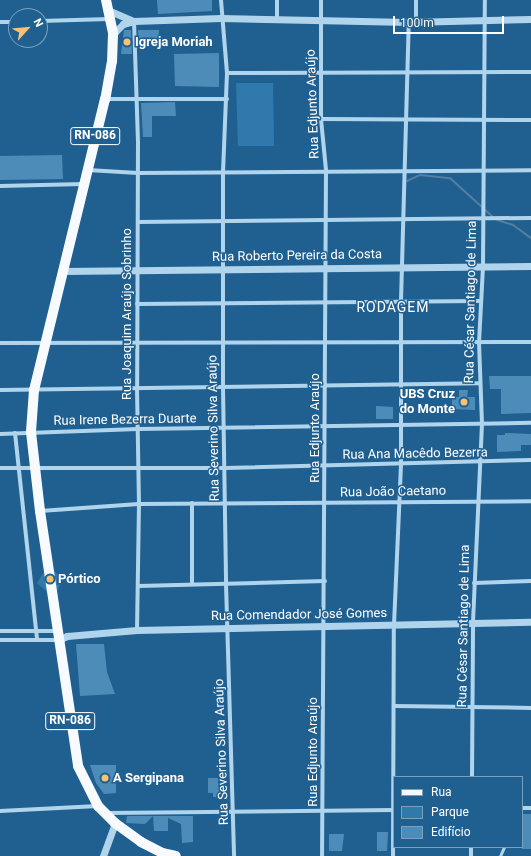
<!DOCTYPE html>
<html>
<head>
<meta charset="utf-8">
<style>
  body { margin:0 }
  #map { position:relative; width:531px; height:856px; overflow:hidden; background:#206091; font-family:Roboto,sans-serif }
  div>[style] { position:absolute }
  [style*='--x'] { left:calc(var(--x)*1px); top:calc(var(--y)*1px); width:calc(var(--w)*1px); rotate:calc(var(--a)*1deg) }
  .green>* { inset:0; background:#3079ac }
  .stream>* { height:2px; margin:-1px; padding:0 1px; transform-origin:1px; border-radius:1px; background:#537fa0 }
  .building>* { inset:0; background:#4d8cb9 }
  .service>* { height:3px; margin:-1.5px; padding:0 1.5px; transform-origin:1.5px; border-radius:1.5px; background:#b1d4ed }
  .minor>* { height:4px; margin:-2px; padding:0 2px; transform-origin:2px; border-radius:2px; background:#b1d4ed }
  .tertiary>* { height:7px; margin:-3.5px; padding:0 3.5px; transform-origin:3.5px; border-radius:3.5px; background:#b1d4ed }
  .primary>* { height:10px; margin:-5px; padding:0 5px; transform-origin:5px; border-radius:5px; background:#f7fbff }
  .dots>* { width:11px; height:11px; translate:-50% -50%; box-sizing:border-box; border:2px solid #206091; border-radius:50% }
  span { translate:-50% -50%; white-space:nowrap; text-align:center; line-height:1.15; -webkit-text-stroke:3px #206091; paint-order:stroke }
  .shield-label span { padding:1px 3px; background:#206091; border:1px solid; border-radius:3px; -webkit-text-stroke-width:0 }
  .shield-label { font-size:12px; color:#fff; font-weight:700 }
  .poi-label { font-size:13px; color:#fff; font-weight:700 }
  .left { translate:0 -50%; text-align:left }
  .right { translate:-100% -50%; text-align:right }
  .street-label { font-size:13px; color:#fff }
  .neighbourhood-label { font-size:14px; color:#fff; letter-spacing:1px }
  .legend { position:absolute; left:393px; top:776px; width:130px; height:72px; box-sizing:border-box; background:#206091; border:1px solid #79a0bd; margin:0; padding:5px 7px; list-style:none; font-size:12px; color:#fff }
  .legend li { display:flex; align-items:center; gap:8px; height:20px }
  .legend b { width:20px; border:1px solid #79a0bd }
  .north { position:absolute; left:8px; top:8px; width:40px; height:40px; box-sizing:border-box; background:#206091; border:1px solid #79a0bd; border-radius:50%; rotate:63deg; font-size:11px; font-weight:700; line-height:16px; text-align:center; color:#fff }
  .north::after { content:''; display:block; margin:auto; width:14px; height:18px; background:#fac171; clip-path:polygon(50% 0,100% 100%,50% 72%,0 100%) }
  .scale { position:absolute; left:393px; top:16px; width:111px; height:18px; box-sizing:border-box; border:2px solid #fff; border-top:0; padding-left:5px; font-size:12px; line-height:14px; white-space:nowrap; color:#fff; -webkit-text-stroke:3px #206091; paint-order:stroke }
</style>
</head>
<body>
<div id="map">
  <div class="green">
    <i style="clip-path:polygon(236px 83px,273px 83px,274px 146px,238px 146px)"></i>
    <i style="clip-path:polygon(54px 571px,63px 579px,57px 591px,47px 592px,37px 583px,44px 572px)"></i>
  </div>
  <div class="stream">
    <i style="--x:407;--y:181;--w:14;--a:-25"></i>
    <i style="--x:420;--y:175;--w:30;--a:6"></i>
    <i style="--x:450;--y:178;--w:58;--a:42.2"></i>
    <i style="--x:497;--y:220;--w:17;--a:17"></i>
    <i style="--x:513;--y:225;--w:22;--a:36"></i>
  </div>
  <div class="building">
    <i style="clip-path:polygon(157px 0,212px 0,212px 11px,158px 14px)"></i>
    <i style="clip-path:polygon(124px 30px,131px 30px,132px 54px,121px 54px)"></i>
    <i style="clip-path:polygon(138px 30px,159px 30px,158px 43px,138px 44px)"></i>
    <i style="clip-path:polygon(219px 53px,219px 87px,175px 86px,174px 54px)"></i>
    <i style="clip-path:polygon(175px 102px,176px 116px,152px 116px,152px 137px,143px 137px,141px 103px)"></i>
    <i style="clip-path:polygon(62px 155px,63px 179px,0 180px,0 156px)"></i>
    <i style="clip-path:polygon(489px 376px,531px 376px,531px 413px,501px 414px,501px 389px,490px 389px)"></i>
    <i style="clip-path:polygon(459px 390px,468px 390px,467px 397px,475px 397px,475px 410px,452px 409px,452px 397px,459px 397px)"></i>
    <i style="clip-path:polygon(376px 406px,393px 407px,393px 419px,376px 419px)"></i>
    <i style="clip-path:polygon(505px 433px,531px 434px,531px 445px,521px 445px,521px 451px,497px 452px,497px 435px,505px 435px)"></i>
    <i style="clip-path:polygon(76px 644px,104px 644px,107px 672px,115px 694px,80px 696px)"></i>
    <i style="clip-path:polygon(90px 765px,116px 765px,116px 793px,104px 794px,96px 783px)"></i>
    <i style="clip-path:polygon(208px 778px,218px 778px,218px 783px,224px 783px,224px 797px,213px 797px,213px 793px,208px 793px)"></i>
    <i style="clip-path:polygon(522px 814px,531px 814px,531px 849px,522px 849px)"></i>
    <i style="clip-path:polygon(153px 816px,193px 816px,193px 842px,182px 843px,181px 824px,168px 818px,168px 831px,154px 831px)"></i>
    <i style="clip-path:polygon(153px 816px,145px 824px,126px 823px,127px 816px)"></i>
    <i style="clip-path:polygon(377px 832px,388px 832px,387px 851px,377px 851px)"></i>
    <i style="clip-path:polygon(329px 834px,344px 834px,342px 851px,329px 851px)"></i>
  </div>
  <div class="service">
    <i style="--x:500;--y:856;--w:10;--a:-66"></i>
  </div>
  <div class="minor">
    <i style="--x:221;--y:0;--w:73;--a:85.3"></i>
    <i style="--x:227;--y:73;--w:98;--a:92.3"></i>
    <i style="--x:223;--y:171;--w:216;--a:90"></i>
    <i style="--x:223;--y:387;--w:197;--a:89.1"></i>
    <i style="--x:226;--y:584;--w:272;--a:88.3"></i>
    <i style="--x:321;--y:0;--w:119;--a:90"></i>
    <i style="--x:321;--y:119;--w:51;--a:84.4"></i>
    <i style="--x:326;--y:170;--w:686;--a:90.33"></i>
    <i style="--x:416;--y:0;--w:22;--a:90"></i>
    <i style="--x:277;--y:19;--w:19;--a:-90"></i>
    <i style="--x:40;--y:21;--w:70;--a:-1.6"></i>
    <i style="--x:134;--y:21;--w:121;--a:88.1"></i>
    <i style="--x:138;--y:142;--w:247;--a:90.2"></i>
    <i style="--x:137;--y:389;--w:115;--a:89"></i>
    <i style="--x:139;--y:504;--w:126;--a:90.9"></i>
    <i style="--x:0;--y:22;--w:16;--a:0"></i>
    <i style="--x:227;--y:73;--w:304;--a:-0.2"></i>
    <i style="--x:105;--y:99;--w:122;--a:0"></i>
    <i style="--x:321;--y:119;--w:210;--a:0.3"></i>
    <i style="--x:88;--y:170;--w:50;--a:3.4"></i>
    <i style="--x:138;--y:173;--w:393;--a:-0.4"></i>
    <i style="--x:0;--y:186;--w:83;--a:-1.4"></i>
    <i style="--x:138;--y:222;--w:393;--a:-0.6"></i>
    <i style="--x:137;--y:304;--w:343;--a:-0.5"></i>
    <i style="--x:0;--y:343;--w:531;--a:-0.11"></i>
    <i style="--x:0;--y:390;--w:480;--a:-0.8"></i>
    <i style="--x:15;--y:433;--w:208;--a:83.9"></i>
    <i style="--x:0;--y:434;--w:138;--a:-2.1"></i>
    <i style="--x:138;--y:429;--w:393;--a:-0.9"></i>
    <i style="--x:0;--y:468;--w:226;--a:0"></i>
    <i style="--x:226;--y:468;--w:305;--a:-1.5"></i>
    <i style="--x:40;--y:511;--w:99;--a:-4"></i>
    <i style="--x:139;--y:504;--w:392;--a:-0.4"></i>
    <i style="--x:474;--y:583;--w:57;--a:-2"></i>
    <i style="--x:192;--y:584;--w:81;--a:-90"></i>
    <i style="--x:138;--y:586;--w:187;--a:-1.5"></i>
    <i style="--x:0;--y:631;--w:57;--a:0"></i>
    <i style="--x:0;--y:640;--w:58;--a:0"></i>
    <i style="--x:394;--y:706;--w:137;--a:0.8"></i>
    <i style="--x:472;--y:777;--w:155;--a:-89.6"></i>
    <i style="--x:473;--y:622;--w:198;--a:-87.4"></i>
    <i style="--x:482;--y:424;--w:81;--a:-92.1"></i>
    <i style="--x:479;--y:343;--w:76;--a:-87"></i>
    <i style="--x:483;--y:267;--w:267;--a:-89.6"></i>
    <i style="--x:522;--y:808;--w:9;--a:0"></i>
    <i style="--x:0;--y:811;--w:98;--a:-2.9"></i>
    <i style="--x:108;--y:813;--w:286;--a:-0.6"></i>
    <i style="--x:393;--y:856;--w:231;--a:-89.8"></i>
    <i style="--x:394;--y:625;--w:161;--a:-87.5"></i>
    <i style="--x:401;--y:464;--w:163;--a:-90"></i>
    <i style="--x:401;--y:301;--w:279;--a:-88.4"></i>
    <i style="--x:471;--y:856;--w:9;--a:-90"></i>
  </div>
  <div class="tertiary">
    <i style="--x:110;--y:11;--w:26;--a:23"></i>
    <i style="--x:113;--y:34;--w:14;--a:-45"></i>
    <i style="--x:123;--y:24;--w:11;--a:-15"></i>
    <i style="--x:134;--y:21;--w:87;--a:-2"></i>
    <i style="--x:221;--y:18;--w:188;--a:1.2"></i>
    <i style="--x:409;--y:22;--w:122;--a:-1.4"></i>
    <i style="--x:63;--y:271;--w:468;--a:-0.6"></i>
    <i style="--x:58;--y:640;--w:10;--a:-24"></i>
    <i style="--x:67;--y:636;--w:70;--a:-4.9"></i>
    <i style="--x:137;--y:630;--w:394;--a:-1.2"></i>
    <i style="--x:103;--y:856;--w:35;--a:-70"></i>
  </div>
  <div class="primary">
    <i style="--x:106;--y:0;--w:35;--a:78"></i>
    <i style="--x:113;--y:34;--w:27;--a:92"></i>
    <i style="--x:112;--y:61;--w:39;--a:100"></i>
    <i style="--x:105;--y:99;--w:300;--a:103.7"></i>
    <i style="--x:34;--y:390;--w:42;--a:94.1"></i>
    <i style="--x:31;--y:432;--w:80;--a:83.5"></i>
    <i style="--x:40;--y:511;--w:258;--a:81.5"></i>
    <i style="--x:78;--y:766;--w:45;--a:63.4"></i>
    <i style="--x:98;--y:806;--w:24;--a:45"></i>
    <i style="--x:115;--y:823;--w:32;--a:36"></i>
    <i style="--x:141;--y:842;--w:25;--a:27"></i>
    <i style="--x:163;--y:853;--w:13;--a:13"></i>
  </div>
  <div class="dots">
    <i style="left:127px;top:42px;background:#fac171"></i>
    <i style="left:464px;top:402px;background:#fac171"></i>
    <i style="left:50px;top:579px;background:#fac171"></i>
    <i style="left:105px;top:778px;background:#fac171"></i>
  </div>
  <div class="shield-label">
    <span style="left:95px;top:136px">RN-086</span>
    <span style="left:70px;top:721px">RN-086</span>
  </div>
  <div class="poi-label">
    <span class="left" style="left:135px;top:42px">Igreja Moriah</span>
    <span class="right" style="left:455px;top:402px">UBS Cruz<br>do Monte</span>
    <span class="left" style="left:58px;top:579px">Pórtico</span>
    <span class="left" style="left:113px;top:778px">A Sergipana</span>
  </div>
  <div class="street-label">
    <span style="left:313px;top:104px;rotate:-92deg">Rua Edjunto Araújo</span>
    <span style="left:297px;top:256px;rotate:-1deg">Rua Roberto Pereira da Costa</span>
    <span style="left:471px;top:302px;rotate:-89deg">Rua César Santiago de Lima</span>
    <span style="left:127px;top:314px;rotate:-90deg">Rua Joaquim Araújo Sobrinho</span>
    <span style="left:125px;top:420px;rotate:-1deg">Rua Irene Bezerra Duarte</span>
    <span style="left:214px;top:428px;rotate:-91deg">Rua Severino Silva Araújo</span>
    <span style="left:315px;top:428px;rotate:-90deg">Rua Edjunto Araújo</span>
    <span style="left:415px;top:454px;rotate:-1deg">Rua Ana Macêdo Bezerra</span>
    <span style="left:393px;top:492px;rotate:-1deg">Rua João Caetano</span>
    <span style="left:299px;top:615px;rotate:-1deg">Rua Comendador José Gomes</span>
    <span style="left:464px;top:626px;rotate:-89deg">Rua César Santiago de Lima</span>
    <span style="left:222px;top:752px;rotate:-92deg">Rua Severino Silva Araújo</span>
    <span style="left:313px;top:752px;rotate:-90deg">Rua Edjunto Araújo</span>
  </div>
  <div class="neighbourhood-label">
    <span style="left:393px;top:307px">RODAGEM</span>
  </div>
  <ul class="legend">
  <li><b style="height:5px;background:#f7fbff"></b>Rua</li>
  <li><b style="height:11px;background:#3079ac"></b>Parque</li>
  <li><b style="height:11px;background:#4d8cb9"></b>Edifício</li>
  </ul>
  <div class="north">N</div>
  <div class="scale">100 m</div>
</div>
</body>
</html>
